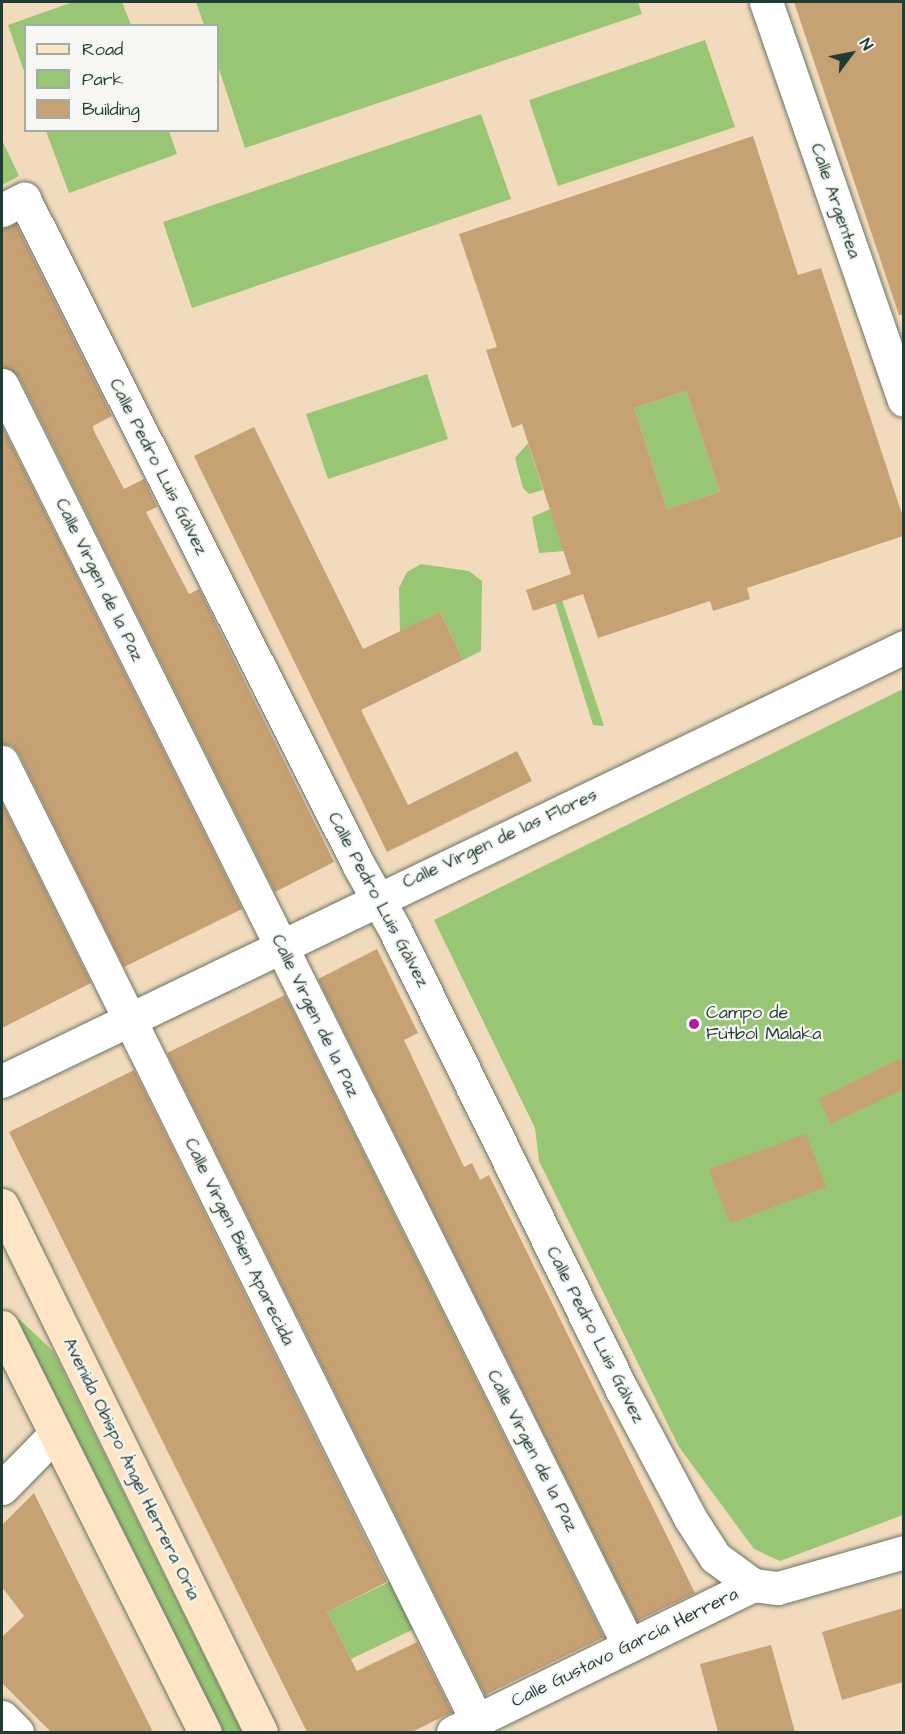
<!DOCTYPE html>
<html>
<head>
<meta charset="utf-8">
<style>
  body { margin:0 }
  #map { position:relative; width:905px; height:1734px; overflow:hidden; background:#f2dbbd; font-family:"Architects Daughter",sans-serif }
  div>[style] { position:absolute }
  [style*='--x'] { left:calc(var(--x)*1px); top:calc(var(--y)*1px); width:calc(var(--w)*1px); rotate:calc(var(--a)*1deg) }
  .green>* { inset:0; background:#99c674 }
  .building>* { inset:0; background:#c6a174 }
  .roads { filter:drop-shadow(0 0 2px #697464) drop-shadow(0 0 2px #697464) }
  .minor>* { height:33px; margin:-16.5px; padding:0 16.5px; transform-origin:16.5px; border-radius:16.5px; background:#fff }
  .secondary>* { height:33px; margin:-16.5px; padding:0 16.5px; transform-origin:16.5px; border-radius:16.5px; background:#fee5c5 }
  .dots>* { width:16px; height:16px; translate:-50% -50%; box-sizing:border-box; border:3px solid #f6f6f2; border-radius:50% }
  span { translate:-50% -50%; white-space:nowrap; text-align:center; line-height:1.15; -webkit-text-stroke:4.5px #f6f6f2; paint-order:stroke }
  .street-label { font-size:18px; color:#1f3d34 }
  .poi-label { font-size:18px; color:#1f3d34 }
  .left { translate:0 -50%; text-align:left }
  .frame { position:absolute; inset:0; border:3px solid #1f3d34; pointer-events:none }
  .legend { position:absolute; left:24px; top:24px; width:195px; height:108px; box-sizing:border-box; background:#f6f6f2; border:2px solid #a0aca6; margin:0; padding:8px 10px; list-style:none; font-size:18px; color:#1f3d34 }
  .legend li { display:flex; align-items:center; gap:12px; height:30px }
  .legend b { width:30px; border:2px solid #a0aca6 }
  .north { position:absolute; left:821px; top:24px; width:60px; height:60px; -webkit-text-stroke:4px #f6f6f2; paint-order:stroke; rotate:58deg; font-size:16px; font-weight:700; line-height:24px; text-align:center; color:#1f3d34 }
  .north::after { content:''; display:block; margin:auto; width:21px; height:27px; background:#1f3d34; clip-path:polygon(50% 0,100% 100%,50% 72%,0 100%) }
</style>
</head>
<body>
<div id="map">
  <div class="green">
    <i style="clip-path:polygon(73px 2px,122px 2px,131px 25px,26px 26px,25px 74px,8px 25px)"></i>
    <i style="clip-path:polygon(196px 2px,638px 2px,642px 14px,245px 148px,218px 66px,218px 26px,204px 25px)"></i>
    <i style="clip-path:polygon(705px 40px,735px 127px,558px 186px,529px 100px)"></i>
    <i style="clip-path:polygon(481px 114px,511px 199px,192px 308px,163px 222px)"></i>
    <i style="clip-path:polygon(46px 131px,169px 131px,177px 154px,69px 193px)"></i>
    <i style="clip-path:polygon(2px 140px,19px 176px,2px 185px)"></i>
    <i style="clip-path:polygon(427px 374px,448px 439px,328px 479px,306px 414px)"></i>
    <i style="clip-path:polygon(686px 391px,720px 492px,667px 509px,634px 408px)"></i>
    <i style="clip-path:polygon(528px 443px,543px 490px,529px 494px,523px 488px,515px 458px)"></i>
    <i style="clip-path:polygon(550px 509px,565px 551px,539px 553px,532px 517px)"></i>
    <i style="clip-path:polygon(421px 564px,469px 571px,482px 581px,481px 651px,463px 660px,440px 612px,400px 632px,399px 588px,407px 572px)"></i>
    <i style="clip-path:polygon(555px 579px,604px 726px,593px 725px,549px 583px)"></i>
    <i style="clip-path:polygon(903px 689px,903px 1515px,780px 1561px,754px 1549px,679px 1447px,539px 1161px,535px 1128px,434px 920px)"></i>
    <i style="clip-path:polygon(19px 1319px,53px 1351px,242px 1732px,222px 1732px,17px 1323px)"></i>
    <i style="clip-path:polygon(391px 1581px,414px 1629px,351px 1659px,327px 1612px)"></i>
  </div>
  <div class="building">
    <i style="clip-path:polygon(794px 2px,903px 2px,903px 315px,899px 315px)"></i>
    <i style="clip-path:polygon(evenodd,753px 136px,798px 275px,821px 268px,903px 517px,903px 536px,747px 588px,750px 599px,713px 611px,710px 601px,598px 638px,583px 594px,533px 611px,526px 590px,571px 574px,522px 424px,512px 428px,486px 350px,497px 347px,459px 234px,753px 136px,686px 391px,720px 492px,667px 509px,634px 408px,686px 391px)"></i>
    <i style="clip-path:polygon(16px 224px,112px 416px,93px 426px,94px 431px,124px 489px,144px 479px,157px 507px,146px 512px,189px 594px,199px 589px,334px 862px,275px 892px,19px 377px,2px 367px,2px 229px)"></i>
    <i style="clip-path:polygon(2px 426px,242px 909px,124px 967px,19px 754px,12px 746px,2px 744px)"></i>
    <i style="clip-path:polygon(254px 427px,363px 649px,440px 612px,463px 660px,361px 710px,408px 805px,517px 751px,532px 781px,387px 852px,194px 456px)"></i>
    <i style="clip-path:polygon(2px 803px,91px 983px,2px 1028px)"></i>
    <i style="clip-path:polygon(377px 949px,418px 1033px,404px 1040px,464px 1167px,472px 1163px,480px 1180px,489px 1175px,695px 1593px,637px 1621px,318px 979px)"></i>
    <i style="clip-path:polygon(285px 995px,604px 1637px,485px 1695px,167px 1053px)"></i>
    <i style="clip-path:polygon(903px 1057px,903px 1089px,831px 1124px,819px 1099px)"></i>
    <i style="clip-path:polygon(134px 1070px,387px 1582px,327px 1612px,357px 1671px,417px 1642px,452px 1712px,412px 1732px,307px 1732px,9px 1132px)"></i>
    <i style="clip-path:polygon(806px 1134px,826px 1187px,730px 1223px,709px 1169px)"></i>
    <i style="clip-path:polygon(34px 1493px,132px 1690px,153px 1732px,51px 1732px,2px 1683px,2px 1637px,24px 1616px,2px 1587px,2px 1525px)"></i>
    <i style="clip-path:polygon(903px 1608px,903px 1682px,842px 1700px,822px 1632px)"></i>
    <i style="clip-path:polygon(771px 1645px,795px 1732px,718px 1732px,700px 1664px)"></i>
  </div>
  <div class="roads">
    <div class="minor">
      <i style="--x:766;--y:2;--w:421;--a:70.9"></i>
      <i style="--x:2;--y:210;--w:25;--a:-27"></i>
      <i style="--x:24;--y:199;--w:746;--a:63.33"></i>
      <i style="--x:359;--y:866;--w:73;--a:60.6"></i>
      <i style="--x:395;--y:930;--w:511;--a:63.74"></i>
      <i style="--x:621;--y:1388;--w:147;--a:62"></i>
      <i style="--x:690;--y:1518;--w:46;--a:57.3"></i>
      <i style="--x:715;--y:1557;--w:47;--a:36.4"></i>
      <i style="--x:2;--y:385;--w:1408;--a:63.56"></i>
      <i style="--x:2;--y:762;--w:1070;--a:63.65"></i>
      <i style="--x:2;--y:1081;--w:1001;--a:-25.69"></i>
      <i style="--x:2;--y:1488;--w:74;--a:-45.5"></i>
      <i style="--x:2;--y:1717;--w:21;--a:45"></i>
      <i style="--x:453;--y:1732;--w:334;--a:-26.1"></i>
      <i style="--x:753;--y:1585;--w:25;--a:7"></i>
      <i style="--x:778;--y:1588;--w:131;--a:-15.9"></i>
    </div>
    <div class="secondary">
      <i style="--x:2;--y:1205;--w:587;--a:63.83"></i>
      <i style="--x:2;--y:1327;--w:453;--a:63.4"></i>
    </div>
  </div>
  <div class="dots">
    <i style="left:694px;top:1024px;background:#b5179e"></i>
  </div>
  <div class="street-label">
    <span style="left:835px;top:201px;rotate:71deg">Calle Argentea</span>
    <span style="left:158px;top:467px;rotate:63deg">Calle Pedro Luis Gálvez</span>
    <span style="left:99px;top:580px;rotate:64deg">Calle Virgen de la Paz</span>
    <span style="left:500px;top:839px;rotate:-25deg">Calle Virgen de las Flores</span>
    <span style="left:378px;top:900px;rotate:62deg">Calle Pedro Luis Gálvez</span>
    <span style="left:315px;top:1016px;rotate:64deg">Calle Virgen de la Paz</span>
    <span style="left:239px;top:1242px;rotate:64deg">Calle Virgen Bien Aparecida</span>
    <span style="left:595px;top:1335px;rotate:63deg">Calle Pedro Luis Gálvez</span>
    <span style="left:532px;top:1451px;rotate:63deg">Calle Virgen de la Paz</span>
    <span style="left:131px;top:1469px;rotate:64deg">Avenida Obispo Ángel Herrera Oria</span>
    <span style="left:625px;top:1648px;rotate:-26deg">Calle Gustavo García Herrera</span>
  </div>
  <div class="poi-label">
    <span class="left" style="left:706px;top:1024px">Campo de<br>Fútbol Malaka</span>
  </div>
  <div class="frame"></div>
  <ul class="legend">
  <li><b style="height:8px;background:#fee5c5"></b>Road</li>
  <li><b style="height:16px;background:#99c674"></b>Park</li>
  <li><b style="height:16px;background:#c6a174"></b>Building</li>
  </ul>
  <div class="north">N</div>
</div>
</body>
</html>
